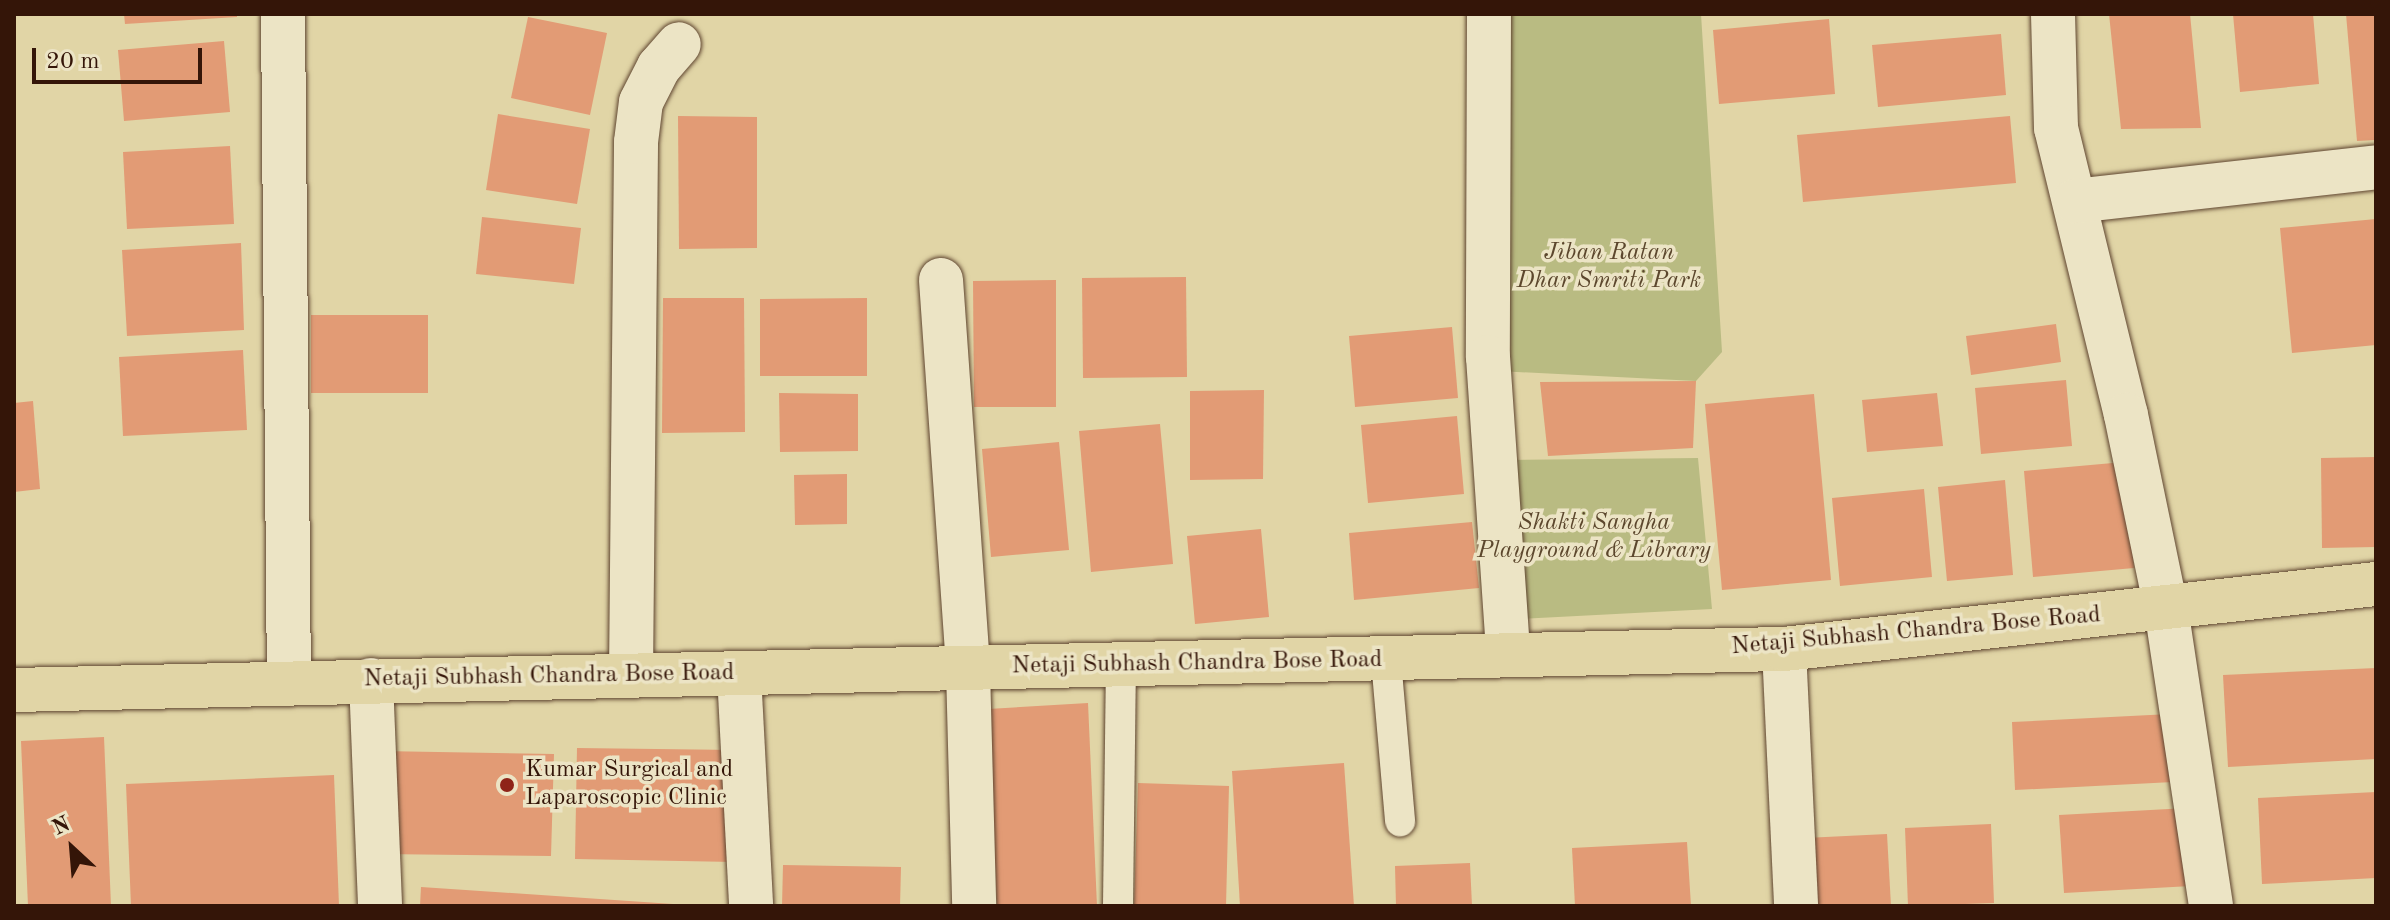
<!DOCTYPE html>
<html>
<head>
<meta charset="utf-8">
<style>
  body { margin:0 }
  #map { position:relative; width:2390px; height:920px; overflow:hidden; background:#e1d5a6; font-family:"Old Standard TT",serif }
  div>[style] { position:absolute }
  [style*='--x'] { left:calc(var(--x)*1px); top:calc(var(--y)*1px); width:calc(var(--w)*1px); rotate:calc(var(--a)*1deg) }
  .green>* { inset:0; background:#b9bb82 }
  .building>* { inset:0; background:#e29b75 }
  .roads { filter:drop-shadow(0 0 2px #5f4530) drop-shadow(0 0 2px #5f4530) }
  .service>* { height:30px; margin:-15px; padding:0 15px; transform-origin:15px; border-radius:15px; background:#ece4c5 }
  .minor>* { height:44px; margin:-22px; padding:0 22px; transform-origin:22px; border-radius:22px; background:#ece4c5 }
  .primary>* { height:44px; margin:-22px; padding:0 22px; transform-origin:22px; border-radius:22px; background:#e1d5a6 }
  .dots>* { width:22px; height:22px; translate:-50% -50%; box-sizing:border-box; border:4px solid #ece4c5; border-radius:50% }
  span { translate:-50% -50%; white-space:nowrap; text-align:center; line-height:1.15; -webkit-text-stroke:7px #ece4c5; paint-order:stroke }
  .park-label { font-size:24px; color:#5c472d; font-style:italic }
  .street-label { font-size:24px; color:#341508 }
  .poi-label { font-size:24px; color:#341508 }
  .left { translate:0 -50%; text-align:left }
  .frame { position:absolute; inset:0; border:16px solid #341508; pointer-events:none }
  .north { position:absolute; left:32px; top:808px; width:80px; height:80px; -webkit-text-stroke:6px #ece4c5; paint-order:stroke; rotate:334deg; font-size:22px; font-weight:700; line-height:32px; text-align:center; color:#341508 }
  .north::after { content:''; display:block; margin:auto; width:28px; height:36px; background:#341508; clip-path:polygon(50% 0,100% 100%,50% 72%,0 100%) }
  .scale { position:absolute; left:32px; top:48px; width:170px; height:36px; box-sizing:border-box; border:4px solid #341508; border-top:0; padding-left:10px; font-size:24px; line-height:28px; white-space:nowrap; color:#341508; -webkit-text-stroke:6px #ece4c5; paint-order:stroke }
</style>
</head>
<body>
<div id="map">
  <div class="green">
    <i style="clip-path:polygon(1505px 14px,1701px 14px,1722px 352px,1696px 381px,1498px 371px)"></i>
    <i style="clip-path:polygon(1698px 458px,1712px 609px,1518px 619px,1511px 460px)"></i>
  </div>
  <div class="building">
    <i style="clip-path:polygon(124px 14px,237px 14px,237px 17px,125px 24px)"></i>
    <i style="clip-path:polygon(2109px 14px,2190px 14px,2201px 128px,2121px 129px)"></i>
    <i style="clip-path:polygon(2233px 14px,2313px 14px,2319px 84px,2240px 92px)"></i>
    <i style="clip-path:polygon(2346px 14px,2376px 14px,2376px 140px,2357px 141px)"></i>
    <i style="clip-path:polygon(528px 17px,607px 33px,590px 115px,511px 98px)"></i>
    <i style="clip-path:polygon(1829px 19px,1835px 94px,1719px 104px,1713px 30px)"></i>
    <i style="clip-path:polygon(2001px 34px,2006px 95px,1878px 107px,1872px 45px)"></i>
    <i style="clip-path:polygon(224px 41px,230px 112px,124px 121px,118px 50px)"></i>
    <i style="clip-path:polygon(498px 114px,590px 129px,577px 204px,486px 190px)"></i>
    <i style="clip-path:polygon(678px 116px,757px 117px,757px 248px,679px 249px)"></i>
    <i style="clip-path:polygon(2010px 116px,2016px 183px,1803px 202px,1797px 135px)"></i>
    <i style="clip-path:polygon(230px 146px,234px 224px,127px 229px,123px 152px)"></i>
    <i style="clip-path:polygon(482px 217px,581px 228px,574px 284px,476px 274px)"></i>
    <i style="clip-path:polygon(2376px 219px,2376px 345px,2292px 353px,2280px 228px)"></i>
    <i style="clip-path:polygon(241px 243px,244px 330px,127px 336px,122px 250px)"></i>
    <i style="clip-path:polygon(1186px 277px,1187px 377px,1083px 378px,1082px 278px)"></i>
    <i style="clip-path:polygon(1056px 280px,1056px 407px,974px 407px,973px 281px)"></i>
    <i style="clip-path:polygon(663px 298px,744px 298px,745px 432px,662px 433px)"></i>
    <i style="clip-path:polygon(867px 298px,867px 376px,760px 376px,760px 299px)"></i>
    <i style="clip-path:polygon(311px 315px,428px 315px,428px 393px,311px 393px)"></i>
    <i style="clip-path:polygon(2056px 324px,2061px 362px,1971px 375px,1966px 336px)"></i>
    <i style="clip-path:polygon(1452px 327px,1458px 398px,1355px 407px,1349px 336px)"></i>
    <i style="clip-path:polygon(243px 350px,247px 430px,123px 436px,119px 357px)"></i>
    <i style="clip-path:polygon(2066px 380px,2072px 446px,1981px 454px,1975px 388px)"></i>
    <i style="clip-path:polygon(1696px 381px,1693px 448px,1548px 456px,1540px 382px)"></i>
    <i style="clip-path:polygon(1264px 390px,1263px 479px,1190px 480px,1190px 391px)"></i>
    <i style="clip-path:polygon(779px 393px,858px 394px,858px 451px,780px 452px)"></i>
    <i style="clip-path:polygon(1937px 393px,1943px 446px,1867px 452px,1862px 400px)"></i>
    <i style="clip-path:polygon(1814px 394px,1831px 580px,1722px 590px,1705px 404px)"></i>
    <i style="clip-path:polygon(33px 401px,40px 489px,14px 492px,14px 403px)"></i>
    <i style="clip-path:polygon(1457px 416px,1464px 494px,1368px 503px,1361px 425px)"></i>
    <i style="clip-path:polygon(1160px 424px,1173px 564px,1091px 572px,1079px 431px)"></i>
    <i style="clip-path:polygon(1059px 442px,1069px 550px,991px 557px,982px 449px)"></i>
    <i style="clip-path:polygon(2376px 457px,2376px 547px,2322px 548px,2321px 458px)"></i>
    <i style="clip-path:polygon(2124px 462px,2134px 568px,2033px 577px,2024px 471px)"></i>
    <i style="clip-path:polygon(847px 474px,847px 524px,795px 525px,794px 475px)"></i>
    <i style="clip-path:polygon(2005px 480px,2013px 575px,1947px 581px,1938px 487px)"></i>
    <i style="clip-path:polygon(1924px 489px,1932px 577px,1840px 586px,1832px 498px)"></i>
    <i style="clip-path:polygon(1472px 522px,1479px 588px,1354px 600px,1349px 533px)"></i>
    <i style="clip-path:polygon(1261px 529px,1269px 617px,1195px 624px,1187px 536px)"></i>
    <i style="clip-path:polygon(2376px 668px,2376px 759px,2228px 767px,2223px 675px)"></i>
    <i style="clip-path:polygon(1088px 703px,1097px 906px,997px 906px,988px 709px)"></i>
    <i style="clip-path:polygon(2170px 714px,2173px 782px,2015px 790px,2012px 722px)"></i>
    <i style="clip-path:polygon(104px 737px,111px 906px,28px 906px,21px 741px)"></i>
    <i style="clip-path:polygon(577px 748px,736px 750px,734px 862px,575px 859px)"></i>
    <i style="clip-path:polygon(380px 751px,554px 754px,551px 856px,378px 854px)"></i>
    <i style="clip-path:polygon(1344px 763px,1354px 906px,1240px 906px,1232px 771px)"></i>
    <i style="clip-path:polygon(334px 775px,339px 906px,131px 906px,126px 784px)"></i>
    <i style="clip-path:polygon(1138px 783px,1229px 786px,1226px 906px,1134px 906px)"></i>
    <i style="clip-path:polygon(2376px 792px,2376px 878px,2262px 884px,2258px 798px)"></i>
    <i style="clip-path:polygon(2187px 808px,2191px 886px,2064px 893px,2059px 815px)"></i>
    <i style="clip-path:polygon(1991px 824px,1994px 903px,1908px 906px,1905px 828px)"></i>
    <i style="clip-path:polygon(1887px 834px,1891px 906px,1808px 906px,1805px 838px)"></i>
    <i style="clip-path:polygon(1687px 842px,1691px 906px,1575px 906px,1572px 848px)"></i>
    <i style="clip-path:polygon(1470px 863px,1472px 906px,1396px 906px,1395px 866px)"></i>
    <i style="clip-path:polygon(783px 865px,901px 867px,900px 906px,782px 906px)"></i>
    <i style="clip-path:polygon(421px 887px,673px 904px,673px 906px,420px 906px)"></i>
  </div>
  <div class="roads">
    <div class="service">
      <i style="--x:1386;--y:660;--w:162;--a:85"></i>
      <i style="--x:1118;--y:906;--w:239;--a:-89.3"></i>
    </div>
    <div class="minor">
      <i style="--x:283;--y:14;--w:669;--a:89.49"></i>
      <i style="--x:1489;--y:14;--w:343;--a:90.2"></i>
      <i style="--x:1488;--y:357;--w:298;--a:86.1"></i>
      <i style="--x:2053;--y:14;--w:114;--a:88.5"></i>
      <i style="--x:2056;--y:128;--w:295;--a:76.3"></i>
      <i style="--x:2126;--y:415;--w:197;--a:78.3"></i>
      <i style="--x:2166;--y:608;--w:301;--a:81.4"></i>
      <i style="--x:2075;--y:201;--w:303;--a:-6.4"></i>
      <i style="--x:941;--y:280;--w:390;--a:86"></i>
      <i style="--x:968;--y:669;--w:237;--a:88.5"></i>
      <i style="--x:1784;--y:649;--w:257;--a:87.3"></i>
      <i style="--x:739;--y:674;--w:232;--a:87"></i>
      <i style="--x:631;--y:676;--w:534;--a:-89.46"></i>
      <i style="--x:636;--y:142;--w:40;--a:-82.9"></i>
      <i style="--x:641;--y:102;--w:39;--a:-63"></i>
      <i style="--x:659;--y:67;--w:30;--a:-49"></i>
      <i style="--x:371;--y:680;--w:226;--a:87.7"></i>
    </div>
    <div class="primary">
      <i style="--x:14;--y:690;--w:1770;--a:-1.33"></i>
      <i style="--x:1784;--y:649;--w:596;--a:-6.27"></i>
    </div>
  </div>
  <div class="dots">
    <i style="left:507px;top:785px;background:#8f2418"></i>
  </div>
  <div class="park-label">
    <span style="left:1609px;top:268px">Jiban Ratan<br>Dhar Smriti Park</span>
    <span style="left:1594px;top:538px">Shakti Sangha<br>Playground &amp; Library</span>
  </div>
  <div class="street-label">
    <span style="left:1916px;top:632px;rotate:-5deg">Netaji Subhash Chandra Bose Road</span>
    <span style="left:1197px;top:664px;rotate:-1deg">Netaji Subhash Chandra Bose Road</span>
    <span style="left:549px;top:677px;rotate:-1deg">Netaji Subhash Chandra Bose Road</span>
  </div>
  <div class="poi-label">
    <span class="left" style="left:525px;top:785px">Kumar Surgical and<br>Laparoscopic Clinic</span>
  </div>
  <div class="frame"></div>
  <div class="north">N</div>
  <div class="scale">20 m</div>
</div>
</body>
</html>
